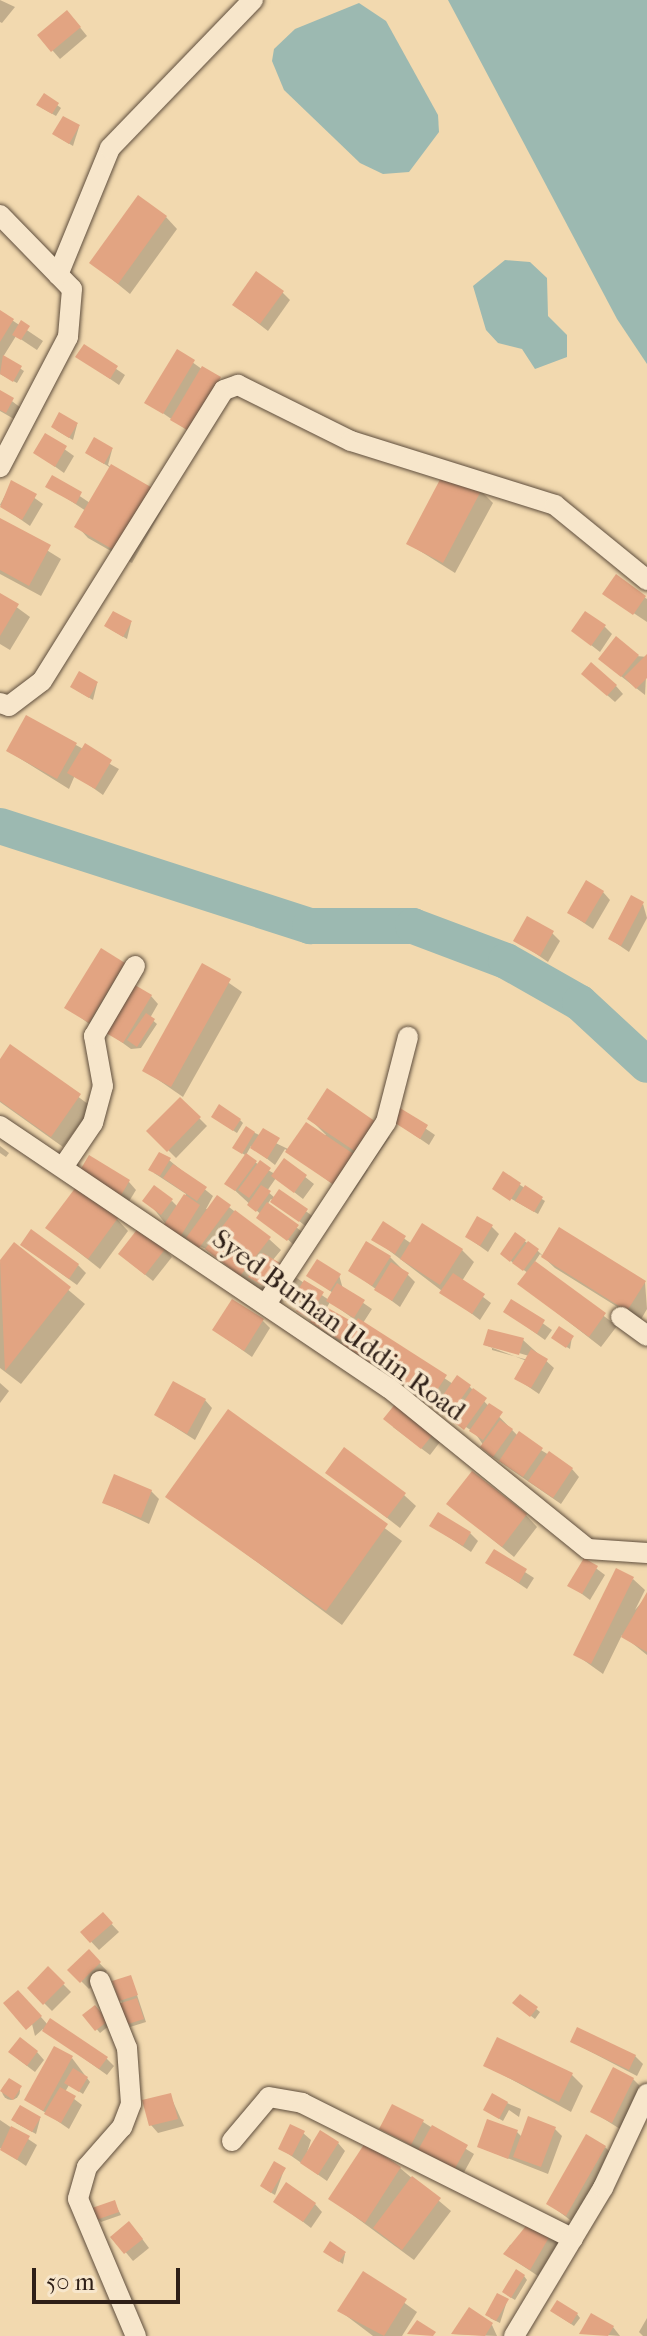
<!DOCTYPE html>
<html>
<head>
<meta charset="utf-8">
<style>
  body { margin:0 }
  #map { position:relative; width:647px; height:2336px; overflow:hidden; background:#f2d9af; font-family:"IM FELL French Canon",serif }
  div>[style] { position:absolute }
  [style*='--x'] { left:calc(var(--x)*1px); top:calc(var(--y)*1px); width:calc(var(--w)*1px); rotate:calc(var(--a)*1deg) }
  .water>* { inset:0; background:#9cb9b1 }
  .shadow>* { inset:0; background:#0003 }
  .round { border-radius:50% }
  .river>* { height:36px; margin:-18px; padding:0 18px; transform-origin:18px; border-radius:18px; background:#9cb9b1 }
  .building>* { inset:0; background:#e2a482 }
  .roads { filter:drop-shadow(0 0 2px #5f4e3d) drop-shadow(0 0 2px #5f4e3d) }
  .minor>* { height:20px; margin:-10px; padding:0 10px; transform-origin:10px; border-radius:10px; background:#f7e6cb }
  span { translate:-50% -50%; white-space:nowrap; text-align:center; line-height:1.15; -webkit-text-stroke:7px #f7e6cb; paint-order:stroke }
  .street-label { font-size:28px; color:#2e1f17 }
  .scale { position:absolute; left:32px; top:2268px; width:148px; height:36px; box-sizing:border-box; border:4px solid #2e1f17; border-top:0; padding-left:10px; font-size:24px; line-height:28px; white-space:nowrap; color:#2e1f17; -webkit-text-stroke:6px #f7e6cb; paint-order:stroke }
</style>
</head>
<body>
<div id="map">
  <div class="water">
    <i style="clip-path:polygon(448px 0,647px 0,647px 364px,617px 319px)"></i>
    <i style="clip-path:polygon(359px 3px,386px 21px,438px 115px,439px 132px,409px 172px,383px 174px,360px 163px,284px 90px,272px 61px,274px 49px,295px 29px)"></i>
    <i style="clip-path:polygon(505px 260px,530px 262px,547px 278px,548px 316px,567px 335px,567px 357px,535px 369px,522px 349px,498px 343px,486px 330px,473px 286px)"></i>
  </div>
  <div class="shadow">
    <i style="clip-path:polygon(0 0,15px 7px,2px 23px,0 22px)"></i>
    <i style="clip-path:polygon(74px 20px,87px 36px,60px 59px,39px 35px)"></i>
    <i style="clip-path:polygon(45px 96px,61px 108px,56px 116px,42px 108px)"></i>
    <i style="clip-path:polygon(79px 127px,73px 146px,58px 137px)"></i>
    <i style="clip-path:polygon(166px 217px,177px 229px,130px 294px,92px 263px)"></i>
    <i style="clip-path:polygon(282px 292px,290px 300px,268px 331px,234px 305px)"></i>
    <i style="clip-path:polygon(0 312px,43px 341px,37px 350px,16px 336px,3px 357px,24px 371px,17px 383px,0 374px)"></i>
    <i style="clip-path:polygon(84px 347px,125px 375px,119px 385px,78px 357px)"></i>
    <i style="clip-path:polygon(178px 352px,227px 387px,197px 437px,147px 402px)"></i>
    <i style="clip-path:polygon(0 392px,21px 408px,14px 419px,0 411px)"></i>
    <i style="clip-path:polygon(77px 425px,73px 440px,56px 430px)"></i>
    <i style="clip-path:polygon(46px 436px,74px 456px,64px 473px,36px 453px)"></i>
    <i style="clip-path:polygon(112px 450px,108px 465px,166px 503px,132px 563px,88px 538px,77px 526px,86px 511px,48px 486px,53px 478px,90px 503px,111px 468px,91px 456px)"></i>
    <i style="clip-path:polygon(12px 482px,43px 504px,30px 526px,0 505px)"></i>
    <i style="clip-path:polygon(481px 491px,493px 503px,455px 573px,409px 544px)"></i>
    <i style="clip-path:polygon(0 521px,61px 559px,41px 596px,0 574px)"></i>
    <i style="clip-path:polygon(616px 577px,647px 599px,647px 622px,605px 594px)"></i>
    <i style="clip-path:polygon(0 595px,30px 617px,10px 650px,0 644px)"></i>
    <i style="clip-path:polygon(131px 623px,127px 639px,110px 629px)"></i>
    <i style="clip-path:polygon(605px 627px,612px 634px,600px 652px,573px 631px)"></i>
    <i style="clip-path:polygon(637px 656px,647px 657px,645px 695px,608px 666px)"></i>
    <i style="clip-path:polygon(591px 681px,616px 686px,623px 694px,615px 702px)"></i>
    <i style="clip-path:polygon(97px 684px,93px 700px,76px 690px)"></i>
    <i style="clip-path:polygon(76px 745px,119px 769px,103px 795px,75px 775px,69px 789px,8px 751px)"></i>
    <i style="clip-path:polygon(603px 892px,610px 900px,593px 929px,569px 913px)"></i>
    <i style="clip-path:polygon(643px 904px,647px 918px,629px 952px,610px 939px)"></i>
    <i style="clip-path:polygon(552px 933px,560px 941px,548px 962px,516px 940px)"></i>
    <i style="clip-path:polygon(101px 951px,136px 976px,101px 1033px,67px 1007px)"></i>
    <i style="clip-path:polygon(203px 965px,242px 992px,183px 1097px,144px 1070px)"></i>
    <i style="clip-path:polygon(151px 996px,158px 1004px,150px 1018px,157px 1024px,141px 1048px,131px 1049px,109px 1033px)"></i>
    <i style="clip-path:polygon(11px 1047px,92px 1107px,63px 1147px,0 1102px,0 1062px)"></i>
    <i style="clip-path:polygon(180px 1099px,207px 1126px,176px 1158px,149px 1131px)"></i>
    <i style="clip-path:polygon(400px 1111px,435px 1135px,429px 1145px,394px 1121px)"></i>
    <i style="clip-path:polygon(309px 1118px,378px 1126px,390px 1137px,371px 1164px,351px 1153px,368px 1170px,350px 1197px,285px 1149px,275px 1165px,251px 1146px,246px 1155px,259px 1165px,275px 1174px,285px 1161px,314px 1184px,303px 1199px,276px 1178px,267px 1191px,275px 1198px,280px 1192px,315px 1218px,308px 1228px,271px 1199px,267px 1205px,305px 1234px,296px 1247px,227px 1183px,247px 1156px,238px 1151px,247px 1129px,288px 1149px,326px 1135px)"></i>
    <i style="clip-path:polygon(217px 1120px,240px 1120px,243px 1123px,237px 1133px)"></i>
    <i style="clip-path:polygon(0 1146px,9px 1153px,6px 1157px,0 1153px)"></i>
    <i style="clip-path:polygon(evenodd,169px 1160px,213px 1196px,206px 1209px,229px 1207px,269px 1239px,281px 1250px,272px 1261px,329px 1300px,333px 1293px,309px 1276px,339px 1275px,343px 1289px,372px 1309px,363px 1323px,453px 1384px,469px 1386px,518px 1436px,572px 1469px,579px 1477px,561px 1504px,490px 1455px,475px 1433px,320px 1330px,299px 1311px,300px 1291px,287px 1283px,279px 1296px,253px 1286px,210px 1251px,173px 1233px,153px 1208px,172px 1201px,178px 1207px,186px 1194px,154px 1173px,169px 1160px,330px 1302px,358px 1322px,355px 1328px,326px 1309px,330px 1302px)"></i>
    <i style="clip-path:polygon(503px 1174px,545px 1201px,538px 1214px,494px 1189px)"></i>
    <i style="clip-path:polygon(89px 1179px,129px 1182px,136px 1190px,128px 1203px)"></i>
    <i style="clip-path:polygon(117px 1219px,128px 1231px,100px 1269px,48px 1228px)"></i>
    <i style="clip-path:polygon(383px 1224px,412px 1244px,462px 1250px,474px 1262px,462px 1281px,491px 1303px,480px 1320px,374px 1239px)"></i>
    <i style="clip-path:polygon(491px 1226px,499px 1234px,488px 1252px,467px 1237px)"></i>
    <i style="clip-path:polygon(516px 1235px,537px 1250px,543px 1256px,645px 1282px,647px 1309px,640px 1321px,555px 1268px,540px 1254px,534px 1263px,617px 1326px,601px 1347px,520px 1284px,528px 1273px,505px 1257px)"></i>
    <i style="clip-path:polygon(15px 1245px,85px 1304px,21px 1384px,0 1368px,0 1263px)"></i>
    <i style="clip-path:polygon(22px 1245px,78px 1265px,86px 1273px,77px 1285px)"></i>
    <i style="clip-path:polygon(165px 1249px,172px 1257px,153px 1281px,128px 1261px)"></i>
    <i style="clip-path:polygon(390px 1257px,415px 1282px,400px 1307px,350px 1270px)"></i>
    <i style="clip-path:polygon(512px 1301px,552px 1330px,545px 1340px,506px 1312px)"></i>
    <i style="clip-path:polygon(263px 1321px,270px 1328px,252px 1357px,214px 1330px)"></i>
    <i style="clip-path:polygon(572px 1337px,570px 1349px,557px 1341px)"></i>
    <i style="clip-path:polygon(evenodd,523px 1340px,554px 1368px,539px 1394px,517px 1379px,527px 1361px,485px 1345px,523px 1340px,492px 1345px,529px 1356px,528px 1360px,492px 1350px,492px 1345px)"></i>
    <i style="clip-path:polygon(0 1383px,9px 1391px,0 1403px)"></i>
    <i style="clip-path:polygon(205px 1400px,212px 1408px,195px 1440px,156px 1415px)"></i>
    <i style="clip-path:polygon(396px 1406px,440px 1442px,430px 1455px,393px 1427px)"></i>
    <i style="clip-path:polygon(228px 1412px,402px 1541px,342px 1625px,168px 1496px)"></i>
    <i style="clip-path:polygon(328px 1472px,404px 1495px,416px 1506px,400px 1528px)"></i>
    <i style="clip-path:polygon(151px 1491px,159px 1499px,149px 1524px,105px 1503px)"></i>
    <i style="clip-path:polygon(449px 1504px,526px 1515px,537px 1527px,514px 1557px)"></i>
    <i style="clip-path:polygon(432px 1526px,470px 1533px,478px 1541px,471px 1552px)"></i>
    <i style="clip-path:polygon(494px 1552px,534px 1578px,527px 1589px,488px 1563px)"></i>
    <i style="clip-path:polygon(585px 1560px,605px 1575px,590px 1600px,570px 1585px)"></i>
    <i style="clip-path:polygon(633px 1579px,645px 1590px,635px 1610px,647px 1596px,647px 1655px,622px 1635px,603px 1674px,575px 1654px)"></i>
    <i style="clip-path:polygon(103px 1915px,119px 1932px,99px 1950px,83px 1933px)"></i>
    <i style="clip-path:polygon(89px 1952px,107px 1971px,89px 1989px,70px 1970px)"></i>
    <i style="clip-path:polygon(48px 1969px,71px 1992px,52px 2011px,29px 1988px)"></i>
    <i style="clip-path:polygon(131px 1977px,146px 2022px,130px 2027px,121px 2000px)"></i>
    <i style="clip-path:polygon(520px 1996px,540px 2012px,535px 2019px,518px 2006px)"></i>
    <i style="clip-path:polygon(26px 2000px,48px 2025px,106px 2058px,114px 2066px,107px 2075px,43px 2029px,35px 2036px)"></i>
    <i style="clip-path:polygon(95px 2007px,110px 2025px,100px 2033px,85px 2015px)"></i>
    <i style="clip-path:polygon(572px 2042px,635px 2056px,643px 2064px,637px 2076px)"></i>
    <i style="clip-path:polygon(37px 2052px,44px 2060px,35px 2072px,18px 2059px)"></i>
    <i style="clip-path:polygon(72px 2058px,90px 2082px,83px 2094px,69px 2085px,65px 2092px,82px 2105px,69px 2129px,27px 2100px)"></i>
    <i style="clip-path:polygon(485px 2065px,572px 2075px,583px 2086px,571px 2112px)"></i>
    <i style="clip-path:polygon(633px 2079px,641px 2087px,620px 2129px,593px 2112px)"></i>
    <i class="round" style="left:2px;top:2082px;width:18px;height:18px"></i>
    <i style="clip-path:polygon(170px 2095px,184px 2126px,158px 2133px,151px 2125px)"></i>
    <i style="clip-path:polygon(507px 2103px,521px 2109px,519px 2117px,509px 2110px,503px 2121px,485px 2110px)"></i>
    <i style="clip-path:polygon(40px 2119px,36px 2134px,16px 2123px)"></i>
    <i style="clip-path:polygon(0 2120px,37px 2145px,26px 2166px,0 2148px)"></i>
    <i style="clip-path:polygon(423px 2122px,474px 2154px,462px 2176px,381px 2128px)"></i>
    <i style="clip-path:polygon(555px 2129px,562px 2136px,548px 2174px,479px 2147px,517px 2132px,522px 2137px)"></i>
    <i style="clip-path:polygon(303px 2133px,311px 2140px,305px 2159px,338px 2143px,345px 2151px,327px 2181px,280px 2148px)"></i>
    <i style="clip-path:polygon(605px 2147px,617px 2159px,578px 2226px,549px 2204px)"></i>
    <i style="clip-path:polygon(400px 2168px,451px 2211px,414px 2260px,331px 2199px)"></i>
    <i style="clip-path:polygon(284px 2170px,275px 2195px,265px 2189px)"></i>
    <i style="clip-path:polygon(276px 2201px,315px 2204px,322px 2212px,311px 2228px)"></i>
    <i style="clip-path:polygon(114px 2202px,121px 2215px,101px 2222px,98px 2219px)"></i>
    <i style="clip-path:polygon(137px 2232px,149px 2248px,133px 2261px,113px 2237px)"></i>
    <i style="clip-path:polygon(550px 2235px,558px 2243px,538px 2276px,505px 2254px,510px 2245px)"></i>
    <i style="clip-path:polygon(345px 2254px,343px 2264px,329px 2255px)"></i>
    <i style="clip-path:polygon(363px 2273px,417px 2312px,402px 2336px,373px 2336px,340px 2311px)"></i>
    <i style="clip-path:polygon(524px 2276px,527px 2280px,515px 2300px,507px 2295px)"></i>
    <i style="clip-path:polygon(507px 2301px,500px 2323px,490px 2318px)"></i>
    <i style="clip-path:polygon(556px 2314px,577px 2314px,580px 2318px,574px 2326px)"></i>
    <i style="clip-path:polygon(647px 2318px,647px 2336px,643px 2336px,639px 2332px)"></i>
    <i style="clip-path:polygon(492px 2325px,497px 2336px,453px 2334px)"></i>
    <i style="clip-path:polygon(613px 2327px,620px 2336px,582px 2333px)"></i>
  </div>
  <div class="river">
    <i style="--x:0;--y:826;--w:326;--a:17.9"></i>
    <i style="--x:310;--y:926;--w:103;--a:0"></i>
    <i style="--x:413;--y:926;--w:99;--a:20.6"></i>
    <i style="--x:506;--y:961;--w:85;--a:29.6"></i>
    <i style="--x:580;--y:1003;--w:91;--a:42.8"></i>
  </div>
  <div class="building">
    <i style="clip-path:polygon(67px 10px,81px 27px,51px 52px,37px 35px)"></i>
    <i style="clip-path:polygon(44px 93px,59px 103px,52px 114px,36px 105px)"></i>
    <i style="clip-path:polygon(63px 116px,80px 125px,69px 144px,52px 134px)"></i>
    <i style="clip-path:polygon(138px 195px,167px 216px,118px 284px,89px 263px)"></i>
    <i style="clip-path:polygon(256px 271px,284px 291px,260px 324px,232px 305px)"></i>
    <i style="clip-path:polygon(0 310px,14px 319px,0 342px)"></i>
    <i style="clip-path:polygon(21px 320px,30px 326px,21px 340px,12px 335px)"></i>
    <i style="clip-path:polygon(84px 344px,118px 366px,110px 379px,75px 357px)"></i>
    <i style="clip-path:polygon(177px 349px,195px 360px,163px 414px,144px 403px)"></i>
    <i style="clip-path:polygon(3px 355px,22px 366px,13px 382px,0 374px)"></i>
    <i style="clip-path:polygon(202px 366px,221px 377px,189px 431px,170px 420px)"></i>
    <i style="clip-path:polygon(0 390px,14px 398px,6px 413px,0 410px)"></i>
    <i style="clip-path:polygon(59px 412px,78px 423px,69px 438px,51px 427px)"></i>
    <i style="clip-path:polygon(45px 433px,67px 446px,55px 467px,33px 453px)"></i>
    <i style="clip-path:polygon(94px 437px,113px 448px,104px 464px,85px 453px)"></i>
    <i style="clip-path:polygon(111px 464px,156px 490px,119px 553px,74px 527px)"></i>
    <i style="clip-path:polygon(445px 470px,482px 489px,443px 563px,406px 544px)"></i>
    <i style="clip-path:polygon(52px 475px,82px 492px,76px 504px,45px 487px)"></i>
    <i style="clip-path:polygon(11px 480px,37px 494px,22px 520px,0 507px)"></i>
    <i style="clip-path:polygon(0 518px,51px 545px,29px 586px,0 570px)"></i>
    <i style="clip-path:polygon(616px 574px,646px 596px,633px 615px,602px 594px)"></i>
    <i style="clip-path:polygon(0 593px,19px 604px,0 636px)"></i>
    <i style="clip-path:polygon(113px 611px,132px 621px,123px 637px,104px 626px)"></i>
    <i style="clip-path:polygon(585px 611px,606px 625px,591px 646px,571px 631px)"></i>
    <i style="clip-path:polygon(616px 636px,639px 655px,621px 677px,598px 659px)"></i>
    <i style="clip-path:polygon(647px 654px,647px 678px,636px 689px,624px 677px)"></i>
    <i style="clip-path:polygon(591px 662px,617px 685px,607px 696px,581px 674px)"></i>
    <i style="clip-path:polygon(79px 671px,98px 682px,89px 698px,70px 687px)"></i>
    <i style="clip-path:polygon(26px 715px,77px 743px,57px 779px,6px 751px)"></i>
    <i style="clip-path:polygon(85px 743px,112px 760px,95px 789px,67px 773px)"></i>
    <i style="clip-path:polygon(586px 880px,604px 891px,585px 923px,567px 913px)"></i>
    <i style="clip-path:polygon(631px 895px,644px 902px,621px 946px,608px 939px)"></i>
    <i style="clip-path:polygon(527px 916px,554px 931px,540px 956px,513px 941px)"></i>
    <i style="clip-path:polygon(101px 948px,125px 963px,89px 1023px,64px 1008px)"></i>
    <i style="clip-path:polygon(202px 963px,231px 979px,171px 1087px,142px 1071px)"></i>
    <i style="clip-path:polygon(135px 985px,152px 995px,123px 1043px,106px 1033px)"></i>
    <i style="clip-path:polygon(146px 1013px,155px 1019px,137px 1047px,127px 1040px)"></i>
    <i style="clip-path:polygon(10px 1044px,81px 1094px,51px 1137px,0 1101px,0 1059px)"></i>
    <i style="clip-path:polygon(327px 1088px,379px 1124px,359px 1154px,307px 1119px)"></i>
    <i style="clip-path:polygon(180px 1097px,201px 1117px,167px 1152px,146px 1131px)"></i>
    <i style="clip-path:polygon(219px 1104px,241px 1119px,233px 1131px,211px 1117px)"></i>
    <i style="clip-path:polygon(400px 1108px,428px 1125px,420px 1139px,392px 1121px)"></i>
    <i style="clip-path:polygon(306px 1122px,358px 1157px,337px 1187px,285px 1152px)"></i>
    <i style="clip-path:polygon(246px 1126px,255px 1132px,242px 1154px,232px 1148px)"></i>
    <i style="clip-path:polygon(263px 1128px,280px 1138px,267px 1159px,250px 1148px)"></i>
    <i style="clip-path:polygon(159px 1152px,171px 1158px,160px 1176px,148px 1170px)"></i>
    <i style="clip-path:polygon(246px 1153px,257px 1161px,235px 1191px,224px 1184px)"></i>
    <i style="clip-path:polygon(89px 1155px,130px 1180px,120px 1197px,79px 1172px)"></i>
    <i style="clip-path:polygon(284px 1158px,307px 1175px,294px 1193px,271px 1176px)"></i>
    <i style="clip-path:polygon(260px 1160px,271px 1168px,249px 1198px,238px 1190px)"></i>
    <i style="clip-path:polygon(173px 1164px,207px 1187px,197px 1201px,163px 1178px)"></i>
    <i style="clip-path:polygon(503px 1171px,521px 1183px,510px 1201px,492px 1189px)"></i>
    <i style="clip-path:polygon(154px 1185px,173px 1199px,161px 1215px,142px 1201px)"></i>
    <i style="clip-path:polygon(261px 1185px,271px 1191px,256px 1212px,247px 1205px)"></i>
    <i style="clip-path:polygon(525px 1185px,543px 1197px,534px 1212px,515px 1201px)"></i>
    <i style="clip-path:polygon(76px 1187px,118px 1218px,88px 1259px,45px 1228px)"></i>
    <i style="clip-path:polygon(279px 1189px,308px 1209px,299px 1222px,270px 1202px)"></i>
    <i style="clip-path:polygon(184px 1194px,200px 1205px,180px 1237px,163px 1226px)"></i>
    <i style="clip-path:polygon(217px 1195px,231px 1205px,199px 1248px,186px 1238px)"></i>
    <i style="clip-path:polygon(267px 1202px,299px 1225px,287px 1241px,256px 1218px)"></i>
    <i style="clip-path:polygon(235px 1210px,271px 1237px,240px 1276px,205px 1249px)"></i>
    <i style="clip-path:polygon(477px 1216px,493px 1225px,480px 1246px,465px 1237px)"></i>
    <i style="clip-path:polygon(383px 1221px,406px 1236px,395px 1254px,371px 1240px)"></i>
    <i style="clip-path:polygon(422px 1223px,463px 1249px,440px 1285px,400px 1259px)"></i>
    <i style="clip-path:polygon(139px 1227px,166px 1248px,145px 1275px,118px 1254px)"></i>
    <i style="clip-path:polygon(559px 1227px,646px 1281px,627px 1311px,541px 1257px)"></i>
    <i style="clip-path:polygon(31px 1229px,79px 1264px,69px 1279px,20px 1245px)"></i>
    <i style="clip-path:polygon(515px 1232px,526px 1240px,510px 1262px,500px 1254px)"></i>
    <i style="clip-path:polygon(366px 1241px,391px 1256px,372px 1286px,348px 1271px)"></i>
    <i style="clip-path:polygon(528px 1241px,539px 1249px,523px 1271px,512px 1263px)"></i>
    <i style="clip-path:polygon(14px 1242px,71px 1287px,5px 1371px,0 1260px)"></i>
    <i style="clip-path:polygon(263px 1253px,285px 1266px,270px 1290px,248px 1277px)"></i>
    <i style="clip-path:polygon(317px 1259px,341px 1274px,330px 1291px,306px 1276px)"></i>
    <i style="clip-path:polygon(535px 1261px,606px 1313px,589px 1337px,517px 1284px)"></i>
    <i style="clip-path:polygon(391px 1262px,409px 1273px,392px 1301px,374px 1290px)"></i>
    <i style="clip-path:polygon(453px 1273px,485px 1294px,472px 1314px,439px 1293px)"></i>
    <i style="clip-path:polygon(304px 1280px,324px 1292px,308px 1318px,296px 1311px,302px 1302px,294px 1297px)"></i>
    <i style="clip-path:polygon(337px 1283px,365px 1300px,354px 1318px,326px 1301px)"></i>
    <i style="clip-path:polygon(232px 1299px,264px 1319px,244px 1351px,212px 1330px)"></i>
    <i style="clip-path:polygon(511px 1299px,545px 1320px,537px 1334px,503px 1312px)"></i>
    <i style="clip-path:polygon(321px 1304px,351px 1321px,340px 1340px,310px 1322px)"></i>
    <i style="clip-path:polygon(358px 1318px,447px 1375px,430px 1401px,342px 1344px)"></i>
    <i style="clip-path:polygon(559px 1326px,574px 1336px,566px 1348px,551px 1338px)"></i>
    <i style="clip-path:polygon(488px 1329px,524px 1338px,519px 1355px,483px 1345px)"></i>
    <i style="clip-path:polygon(531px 1349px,548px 1359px,531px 1388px,514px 1379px)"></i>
    <i style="clip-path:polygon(457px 1375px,471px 1385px,448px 1417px,434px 1408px)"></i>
    <i style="clip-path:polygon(173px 1381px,206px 1399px,187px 1434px,154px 1415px)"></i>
    <i style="clip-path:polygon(473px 1388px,487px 1398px,464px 1430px,451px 1420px)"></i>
    <i style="clip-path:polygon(396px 1403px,434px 1433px,421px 1449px,383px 1419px)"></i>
    <i style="clip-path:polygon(489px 1403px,503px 1412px,483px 1440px,469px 1431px)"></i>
    <i style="clip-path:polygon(228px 1409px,388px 1524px,326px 1611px,165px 1497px)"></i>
    <i style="clip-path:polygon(500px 1420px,513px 1429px,493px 1457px,480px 1447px)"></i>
    <i style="clip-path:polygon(519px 1431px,543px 1448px,523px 1477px,499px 1461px)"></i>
    <i style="clip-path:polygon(344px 1447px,406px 1493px,387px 1518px,325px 1473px)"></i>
    <i style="clip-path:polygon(549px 1451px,573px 1468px,553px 1498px,528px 1481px)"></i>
    <i style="clip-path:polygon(472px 1471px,527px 1514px,502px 1547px,446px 1504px)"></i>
    <i style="clip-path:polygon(114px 1474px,152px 1490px,141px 1518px,102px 1503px)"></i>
    <i style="clip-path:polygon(438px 1512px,471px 1532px,463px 1546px,429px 1526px)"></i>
    <i style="clip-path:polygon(494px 1549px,527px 1569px,519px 1583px,485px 1563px)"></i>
    <i style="clip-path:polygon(584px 1558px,598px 1566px,582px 1594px,567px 1586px)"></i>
    <i style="clip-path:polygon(616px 1568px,634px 1577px,591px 1664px,573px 1655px)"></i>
    <i style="clip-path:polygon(647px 1592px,647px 1652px,621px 1637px)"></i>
    <i style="clip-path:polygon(103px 1912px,113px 1923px,90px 1943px,80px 1932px)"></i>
    <i style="clip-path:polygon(89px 1949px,101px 1962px,80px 1983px,67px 1970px)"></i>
    <i style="clip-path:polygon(48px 1966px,65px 1983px,43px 2005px,27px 1988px)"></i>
    <i style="clip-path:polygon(131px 1975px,138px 1995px,119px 2001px,112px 1981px)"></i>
    <i style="clip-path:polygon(18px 1990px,42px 2016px,26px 2030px,3px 2003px)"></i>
    <i style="clip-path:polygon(520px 1994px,538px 2007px,530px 2017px,512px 2003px)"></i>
    <i style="clip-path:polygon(137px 1998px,144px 2019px,125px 2025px,118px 2004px)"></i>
    <i style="clip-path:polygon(95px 2005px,108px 2021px,95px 2031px,82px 2015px)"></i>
    <i style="clip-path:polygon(50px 2018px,108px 2057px,99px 2069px,42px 2031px)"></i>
    <i style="clip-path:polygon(577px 2027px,636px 2055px,629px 2070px,570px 2042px)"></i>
    <i style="clip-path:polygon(20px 2037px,38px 2051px,27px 2066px,8px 2052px)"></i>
    <i style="clip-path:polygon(497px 2037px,573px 2073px,559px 2102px,483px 2066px)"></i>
    <i style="clip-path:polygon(54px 2046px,73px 2056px,43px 2111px,24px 2100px)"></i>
    <i style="clip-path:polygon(613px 2067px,634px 2078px,612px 2123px,590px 2112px)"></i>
    <i style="clip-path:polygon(73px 2068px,88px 2077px,79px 2092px,64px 2083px)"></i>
    <i style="clip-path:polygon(9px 2078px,22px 2086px,13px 2100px,0 2091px)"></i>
    <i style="clip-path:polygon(60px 2087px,76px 2096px,61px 2123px,44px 2114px)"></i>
    <i style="clip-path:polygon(171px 2093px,178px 2119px,149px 2126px,142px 2100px)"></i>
    <i style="clip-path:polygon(492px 2093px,508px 2102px,499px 2119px,483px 2110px)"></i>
    <i style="clip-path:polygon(392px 2104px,424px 2120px,411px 2145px,379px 2129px)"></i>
    <i style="clip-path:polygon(20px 2105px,41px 2117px,32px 2132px,11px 2120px)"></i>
    <i style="clip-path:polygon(528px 2116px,556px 2127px,541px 2167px,513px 2157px)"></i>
    <i style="clip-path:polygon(487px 2119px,518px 2130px,508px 2159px,477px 2147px)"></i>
    <i style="clip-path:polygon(290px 2124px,305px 2131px,292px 2156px,278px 2149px)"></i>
    <i style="clip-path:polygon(432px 2125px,468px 2145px,454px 2170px,418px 2150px)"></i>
    <i style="clip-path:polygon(11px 2126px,30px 2136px,17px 2160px,0 2150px)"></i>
    <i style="clip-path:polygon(320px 2130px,339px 2142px,318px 2175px,300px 2163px)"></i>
    <i style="clip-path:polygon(586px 2134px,606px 2146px,566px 2216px,546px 2204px)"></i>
    <i style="clip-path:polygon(365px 2143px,401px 2167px,365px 2223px,328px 2199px)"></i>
    <i style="clip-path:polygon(274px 2161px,286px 2168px,271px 2193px,260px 2186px)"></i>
    <i style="clip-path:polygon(412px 2176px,441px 2198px,402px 2250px,373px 2228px)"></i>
    <i style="clip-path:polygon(286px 2182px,316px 2203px,303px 2222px,273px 2202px)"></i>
    <i style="clip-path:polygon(115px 2200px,119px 2212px,96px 2220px,92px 2208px)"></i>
    <i style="clip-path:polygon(129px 2221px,143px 2239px,124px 2254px,110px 2237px)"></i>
    <i style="clip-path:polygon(530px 2221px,551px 2234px,530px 2270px,503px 2254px)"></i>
    <i style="clip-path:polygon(330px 2241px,346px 2252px,339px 2262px,323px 2252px)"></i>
    <i style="clip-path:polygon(516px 2269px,525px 2275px,511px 2298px,502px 2292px)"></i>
    <i style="clip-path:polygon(363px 2271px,407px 2299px,384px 2336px,337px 2311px)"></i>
    <i style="clip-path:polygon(497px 2293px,509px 2299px,496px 2321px,485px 2315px)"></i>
    <i style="clip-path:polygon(557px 2300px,578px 2313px,571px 2324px,550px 2311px)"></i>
    <i style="clip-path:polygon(469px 2307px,493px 2323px,485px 2336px,451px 2334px)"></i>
    <i style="clip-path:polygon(591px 2313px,614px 2326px,608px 2336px,579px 2334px)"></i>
    <i style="clip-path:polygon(417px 2320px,436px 2332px,433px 2336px,407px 2334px)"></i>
  </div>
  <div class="roads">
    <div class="minor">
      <i style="--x:0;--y:215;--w:103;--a:45.8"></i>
      <i style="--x:72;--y:289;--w:48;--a:94.8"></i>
      <i style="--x:68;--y:337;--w:147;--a:117.6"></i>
      <i style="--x:58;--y:275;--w:137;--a:-67.7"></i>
      <i style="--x:110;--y:148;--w:206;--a:-46"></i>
      <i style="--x:0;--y:703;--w:9;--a:18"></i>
      <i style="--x:9;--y:706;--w:41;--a:-37.1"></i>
      <i style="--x:42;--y:681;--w:343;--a:-58"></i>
      <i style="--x:224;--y:390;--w:15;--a:-20"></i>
      <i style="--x:238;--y:385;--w:126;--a:26.4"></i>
      <i style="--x:351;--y:441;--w:214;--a:17.4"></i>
      <i style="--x:555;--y:505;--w:119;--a:39.2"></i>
      <i style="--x:0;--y:1126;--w:469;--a:34"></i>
      <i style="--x:389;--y:1388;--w:256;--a:39"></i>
      <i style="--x:588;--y:1549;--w:59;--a:3.9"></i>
      <i style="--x:63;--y:1167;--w:53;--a:-55.7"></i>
      <i style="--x:93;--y:1123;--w:38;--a:-75"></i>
      <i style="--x:103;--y:1086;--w:51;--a:-100.2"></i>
      <i style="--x:94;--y:1036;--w:81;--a:-59.6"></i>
      <i style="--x:266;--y:1304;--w:218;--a:-56.6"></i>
      <i style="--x:386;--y:1122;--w:88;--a:-75.5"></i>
      <i style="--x:621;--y:1317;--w:32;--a:36"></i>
      <i style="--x:100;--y:1981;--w:72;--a:68.1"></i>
      <i style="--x:127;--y:2048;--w:56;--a:85.9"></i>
      <i style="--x:131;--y:2104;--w:25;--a:111"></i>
      <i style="--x:122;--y:2127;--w:53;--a:131.2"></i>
      <i style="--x:87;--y:2167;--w:33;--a:106"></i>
      <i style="--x:78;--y:2199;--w:149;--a:67.1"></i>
      <i style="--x:232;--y:2141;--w:57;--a:-49.9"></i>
      <i style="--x:269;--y:2097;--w:34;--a:10"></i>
      <i style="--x:302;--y:2103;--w:303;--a:26.6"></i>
      <i style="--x:514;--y:2336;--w:173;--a:-59"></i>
      <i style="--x:603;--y:2188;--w:104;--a:-64.9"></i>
    </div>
  </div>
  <div class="street-label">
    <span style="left:339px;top:1325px;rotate:36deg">Syed Burhan Uddin Road</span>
  </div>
  <div class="scale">50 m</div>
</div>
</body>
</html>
